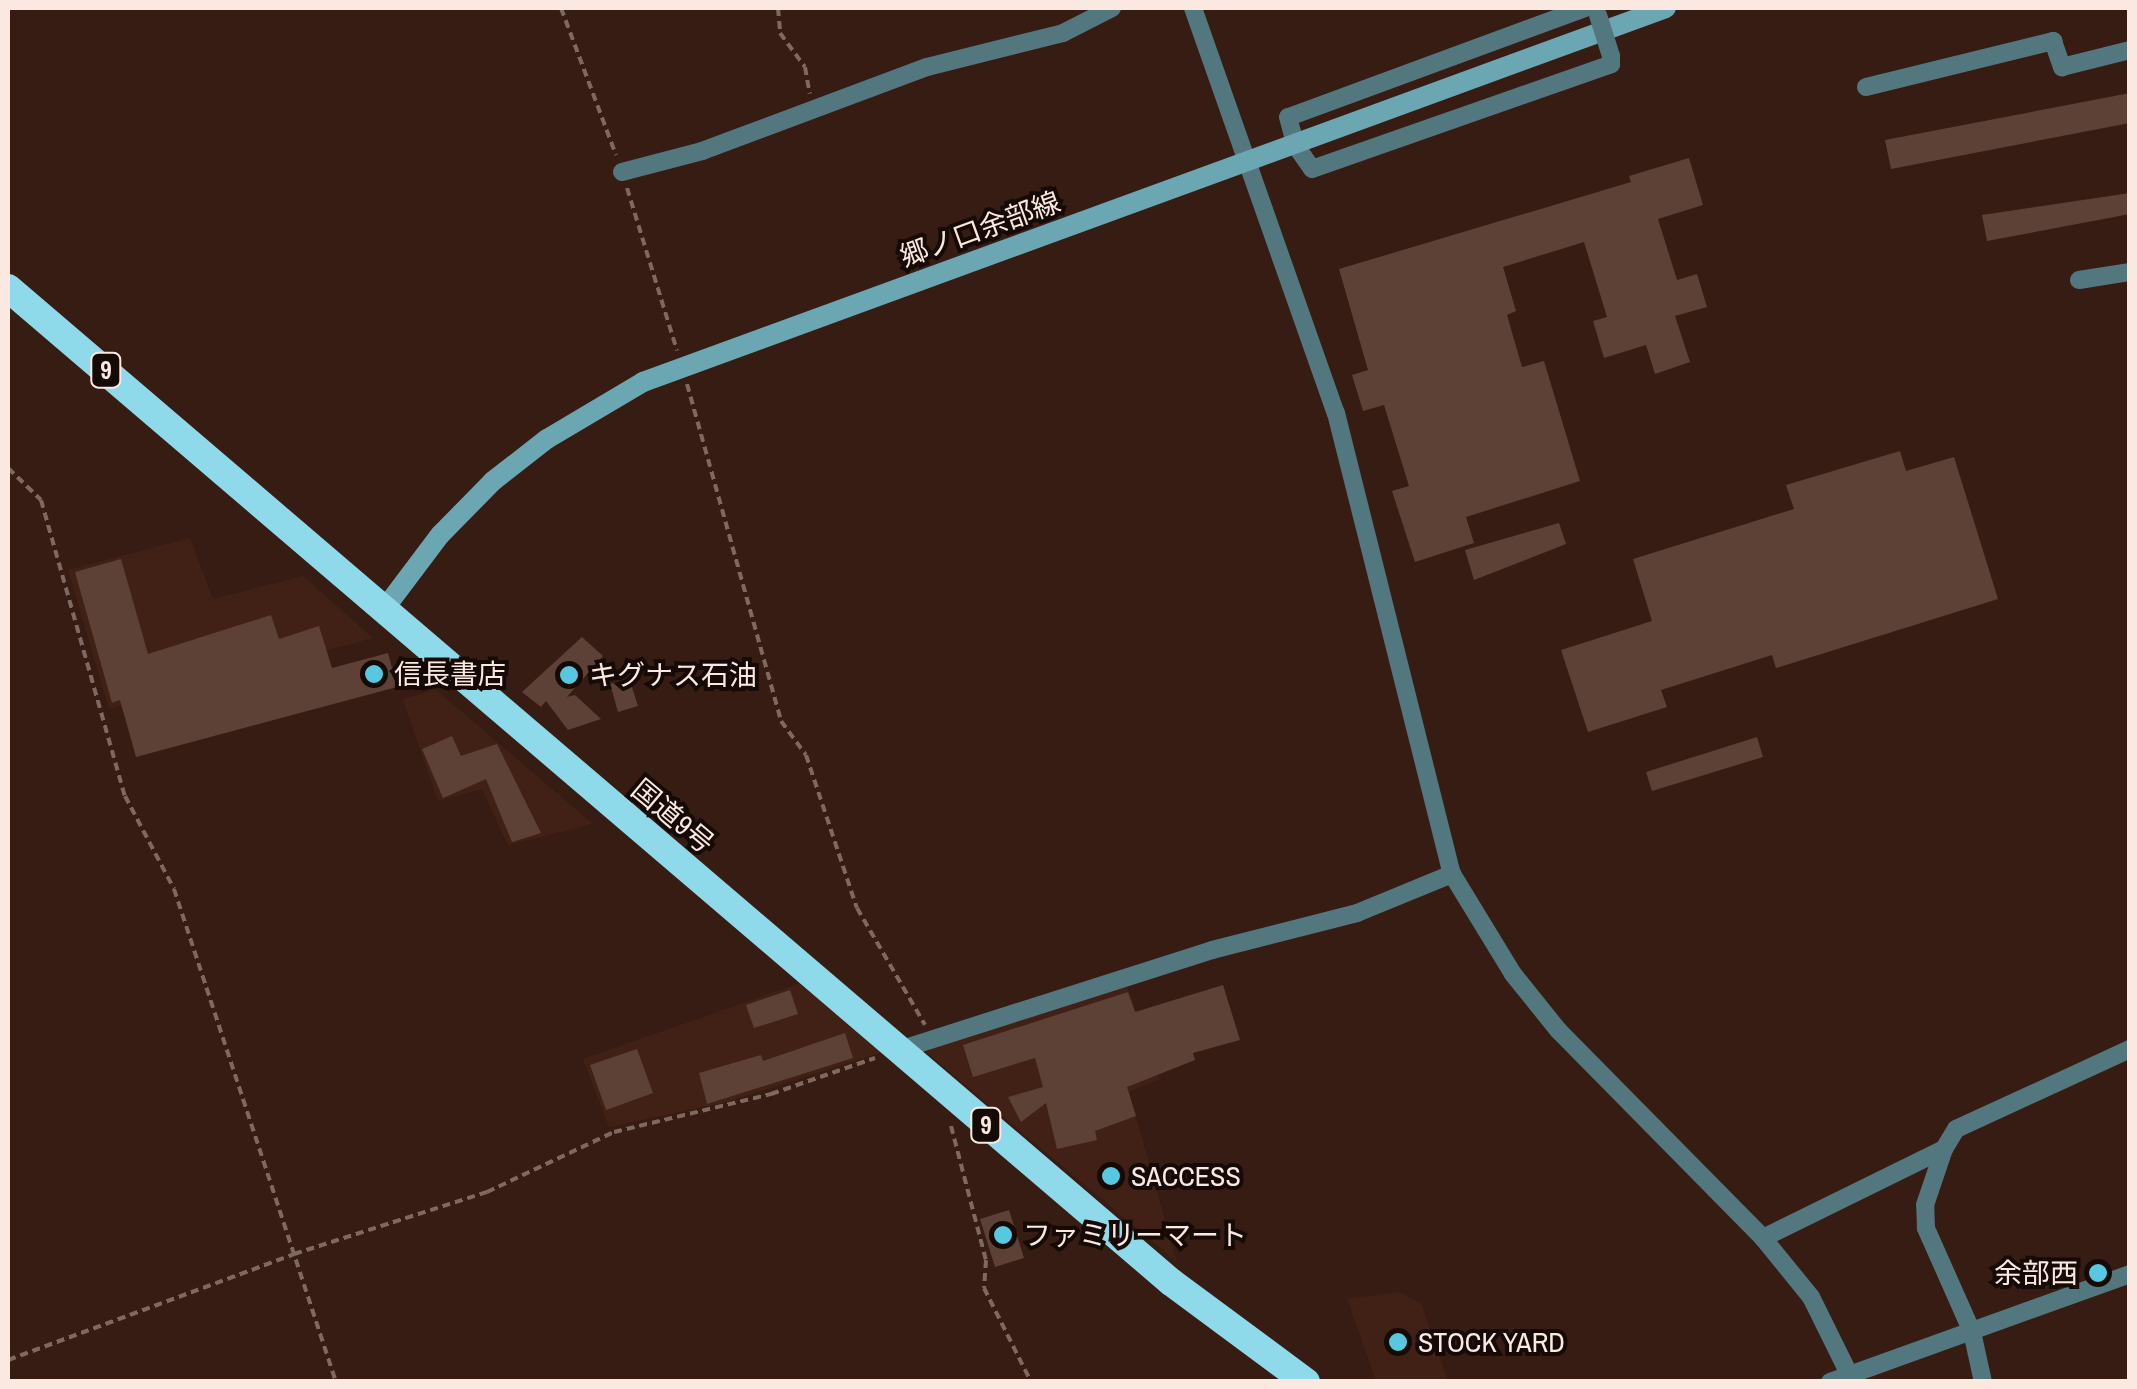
<!DOCTYPE html>
<html>
<head>
<meta charset="utf-8">
<style>
  body { margin:0 }
  #map { position:relative; width:2137px; height:1389px; overflow:hidden; background:#361c13; font-family:"Archivo Narrow","Noto Sans JP",sans-serif }
  div>[style] { position:absolute }
  [style*='--x'] { left:calc(var(--x)*1px); top:calc(var(--y)*1px); width:calc(var(--w)*1px); rotate:calc(var(--a)*1deg) }
  .built>* { inset:0; background:#412115 }
  .building>* { inset:0; background:#5e4136 }
  .path>* { height:4px; margin-top:-2px; transform-origin:0; background:repeating-linear-gradient(90deg,#7f6860 0 8px,transparent 0 13px) }
  .minor>* { height:18px; margin:-9px; padding:0 9px; transform-origin:9px; border-radius:9px; background:#53777f }
  .secondary>* { height:20px; margin:-10px; padding:0 10px; transform-origin:10px; border-radius:10px; background:#6ba6b3 }
  .trunk>* { height:28px; margin:-14px; padding:0 14px; transform-origin:14px; border-radius:14px; background:#8edaeb }
  .minor-bridge>* { height:18px; margin:-9px; padding:0 9px; transform-origin:9px; border-radius:9px; background:#53777f }
  .dots>* { width:28px; height:28px; translate:-50% -50%; box-sizing:border-box; border:5px solid #160a06; border-radius:50% }
  span { translate:-50% -50%; white-space:nowrap; text-align:center; line-height:1.15; -webkit-text-stroke:8px #160a06; paint-order:stroke }
  .shield-label span { padding:2px 8px; background:#160a06; border:2px solid; border-radius:8px; -webkit-text-stroke-width:0 }
  .shield-label { font-size:25px; color:#fae8e1; font-weight:700 }
  .street-label { font-size:28px; color:#fae8e1 }
  .poi-label { font-size:28px; color:#fae8e1 }
  .left { translate:0 -50%; text-align:left }
  .right { translate:-100% -50%; text-align:right }
  .frame { position:absolute; inset:0; border:10px solid #fae8e1; pointer-events:none }
</style>
</head>
<body>
<div id="map">
  <div class="built">
    <i style="clip-path:polygon(190px 538px,213px 599px,303px 576px,373px 638px,109px 709px,68px 570px)"></i>
    <i style="clip-path:polygon(435px 689px,593px 824px,508px 845px,482px 789px,438px 801px,403px 700px)"></i>
    <i style="clip-path:polygon(803px 982px,882px 1052px,727px 1102px,609px 1127px,583px 1059px)"></i>
    <i style="clip-path:polygon(1126px 983px,1160px 1079px,1129px 1092px,1177px 1262px,927px 1053px,933px 1045px)"></i>
    <i style="clip-path:polygon(1399px 1292px,1421px 1303px,1448px 1381px,1376px 1381px,1347px 1299px)"></i>
  </div>
  <div class="building">
    <i style="clip-path:polygon(2130px 93px,2130px 123px,1891px 169px,1885px 140px)"></i>
    <i style="clip-path:polygon(1689px 158px,1703px 205px,1658px 219px,1677px 280px,1697px 274px,1707px 307px,1675px 316px,1690px 362px,1655px 374px,1646px 345px,1604px 358px,1593px 321px,1607px 317px,1584px 242px,1503px 267px,1516px 311px,1507px 315px,1522px 367px,1544px 361px,1580px 481px,1466px 517px,1474px 543px,1415px 562px,1392px 491px,1409px 486px,1384px 405px,1363px 411px,1352px 375px,1368px 370px,1339px 269px,1631px 182px,1629px 176px)"></i>
    <i style="clip-path:polygon(2130px 193px,2130px 214px,1987px 241px,1982px 215px)"></i>
    <i style="clip-path:polygon(1900px 451px,1906px 471px,1954px 457px,1998px 599px,1776px 668px,1772px 655px,1661px 690px,1667px 707px,1588px 732px,1561px 650px,1652px 621px,1633px 559px,1794px 509px,1786px 485px)"></i>
    <i style="clip-path:polygon(1559px 523px,1566px 544px,1474px 580px,1465px 550px)"></i>
    <i style="clip-path:polygon(121px 559px,148px 654px,271px 615px,279px 639px,319px 626px,332px 668px,388px 653px,397px 687px,136px 757px,120px 700px,112px 703px,75px 572px)"></i>
    <i style="clip-path:polygon(582px 637px,603px 656px,567px 697px,575px 695px,601px 719px,568px 730px,546px 701px,541px 707px,522px 692px)"></i>
    <i style="clip-path:polygon(629px 678px,638px 706px,618px 712px,610px 684px)"></i>
    <i style="clip-path:polygon(452px 736px,461px 756px,497px 744px,541px 833px,512px 842px,486px 779px,443px 798px,422px 749px)"></i>
    <i style="clip-path:polygon(1757px 737px,1763px 757px,1652px 791px,1646px 772px)"></i>
    <i style="clip-path:polygon(1223px 985px,1240px 1040px,1193px 1053px,1195px 1060px,1127px 1087px,1136px 1116px,1095px 1131px,1097px 1140px,1057px 1149px,1046px 1103px,1021px 1122px,1008px 1097px,1043px 1087px,1035px 1058px,973px 1077px,963px 1045px,1128px 992px,1135px 1012px)"></i>
    <i style="clip-path:polygon(790px 990px,798px 1014px,754px 1028px,746px 1005px)"></i>
    <i style="clip-path:polygon(845px 1033px,853px 1058px,707px 1104px,699px 1073px,761px 1055px,763px 1061px)"></i>
    <i style="clip-path:polygon(637px 1049px,653px 1093px,606px 1110px,590px 1065px)"></i>
    <i style="clip-path:polygon(1009px 1210px,1024px 1258px,995px 1267px,980px 1219px)"></i>
  </div>
  <div class="path">
    <i style="--x:561;--y:8;--w:157;--a:69.5"></i>
    <i style="--x:778;--y:8;--w:25;--a:85"></i>
    <i style="--x:780;--y:33;--w:42;--a:53.7"></i>
    <i style="--x:805;--y:67;--w:27;--a:80"></i>
    <i style="--x:627;--y:188;--w:170;--a:72.9"></i>
    <i style="--x:687;--y:384;--w:350;--a:74.4"></i>
    <i style="--x:781;--y:721;--w:42;--a:53.7"></i>
    <i style="--x:806;--y:755;--w:161;--a:71.6"></i>
    <i style="--x:857;--y:908;--w:135;--a:59.8"></i>
    <i style="--x:8;--y:468;--w:46;--a:44.1"></i>
    <i style="--x:41;--y:500;--w:308;--a:74.2"></i>
    <i style="--x:125;--y:796;--w:105;--a:62.2"></i>
    <i style="--x:174;--y:889;--w:519;--a:71.81"></i>
    <i style="--x:951;--y:1126;--w:138;--a:75.4"></i>
    <i style="--x:986;--y:1260;--w:28;--a:94"></i>
    <i style="--x:984;--y:1288;--w:105;--a:63.4"></i>
    <i style="--x:8;--y:1360;--w:305;--a:-20.3"></i>
    <i style="--x:294;--y:1254;--w:203;--a:-17.8"></i>
    <i style="--x:487;--y:1192;--w:140;--a:-25.3"></i>
    <i style="--x:614;--y:1132;--w:162;--a:-13.6"></i>
    <i style="--x:771;--y:1094;--w:110;--a:-19.1"></i>
  </div>
  <div class="minor">
    <i style="--x:1193;--y:8;--w:430;--a:70.6"></i>
    <i style="--x:1336;--y:413;--w:475;--a:75.9"></i>
    <i style="--x:1452;--y:874;--w:117;--a:58.6"></i>
    <i style="--x:1513;--y:974;--w:72;--a:51.2"></i>
    <i style="--x:1558;--y:1030;--w:292;--a:45.4"></i>
    <i style="--x:1763;--y:1238;--w:76;--a:50.9"></i>
    <i style="--x:1811;--y:1297;--w:95;--a:63.7"></i>
    <i style="--x:1585;--y:8;--w:316;--a:159.8"></i>
    <i style="--x:1288;--y:117;--w:30;--a:75"></i>
    <i style="--x:1296;--y:146;--w:28;--a:55"></i>
    <i style="--x:1312;--y:169;--w:317;--a:-19.3"></i>
    <i style="--x:1611;--y:64;--w:8;--a:-90"></i>
    <i style="--x:1866;--y:87;--w:193;--a:-13.8"></i>
    <i style="--x:2053;--y:41;--w:28;--a:71"></i>
    <i style="--x:2062;--y:67;--w:70;--a:-14"></i>
    <i style="--x:622;--y:172;--w:83;--a:-14.7"></i>
    <i style="--x:702;--y:151;--w:240;--a:-20.5"></i>
    <i style="--x:927;--y:67;--w:140;--a:-14"></i>
    <i style="--x:1063;--y:33;--w:55;--a:-27"></i>
    <i style="--x:2079;--y:280;--w:52;--a:-8.9"></i>
    <i style="--x:899;--y:1050;--w:329;--a:-17.7"></i>
    <i style="--x:1212;--y:950;--w:150;--a:-14.3"></i>
    <i style="--x:1357;--y:913;--w:103;--a:-22.3"></i>
    <i style="--x:1763;--y:1238;--w:202;--a:-26.2"></i>
    <i style="--x:1830;--y:1382;--w:319;--a:-19.8"></i>
    <i style="--x:1983;--y:1382;--w:51;--a:-102.4"></i>
    <i style="--x:1972;--y:1332;--w:114;--a:-113.9"></i>
    <i style="--x:1926;--y:1228;--w:23;--a:-92"></i>
    <i style="--x:1925;--y:1205;--w:59;--a:-71.3"></i>
    <i style="--x:1944;--y:1149;--w:23;--a:-59"></i>
    <i style="--x:1956;--y:1129;--w:192;--a:-24.7"></i>
  </div>
  <div class="secondary">
    <i style="--x:382;--y:612;--w:96;--a:-53"></i>
    <i style="--x:440;--y:535;--w:76;--a:-45.5"></i>
    <i style="--x:493;--y:481;--w:68;--a:-37.9"></i>
    <i style="--x:547;--y:439;--w:112;--a:-30.7"></i>
    <i style="--x:643;--y:382;--w:1089;--a:-20.08"></i>
  </div>
  <div class="trunk">
    <i style="--x:8;--y:288;--w:1530;--a:40.52"></i>
    <i style="--x:1171;--y:1282;--w:168;--a:36.5"></i>
  </div>
  <div class="minor-bridge">
    <i style="--x:1598;--y:15;--w:43;--a:72.4"></i>
  </div>
  <div class="dots">
    <i style="left:374px;top:674px;background:#56c9e1"></i>
    <i style="left:569px;top:675px;background:#56c9e1"></i>
    <i style="left:1111px;top:1176px;background:#56c9e1"></i>
    <i style="left:1003px;top:1235px;background:#56c9e1"></i>
    <i style="left:2098px;top:1273px;background:#56c9e1"></i>
    <i style="left:1398px;top:1342px;background:#56c9e1"></i>
  </div>
  <div class="shield-label">
    <span style="left:106px;top:370px">9</span>
    <span style="left:986px;top:1125px">9</span>
  </div>
  <div class="street-label">
    <span style="left:980px;top:229px;rotate:-20deg">郷ノ口余部線</span>
    <span style="left:673px;top:816px;rotate:40deg">国道9号</span>
  </div>
  <div class="poi-label">
    <span class="left" style="left:394px;top:674px">信長書店</span>
    <span class="left" style="left:589px;top:675px">キグナス石油</span>
    <span class="left" style="left:1131px;top:1176px">SACCESS</span>
    <span class="left" style="left:1023px;top:1235px">ファミリーマート</span>
    <span class="right" style="left:2078px;top:1273px">余部西</span>
    <span class="left" style="left:1418px;top:1342px">STOCK YARD</span>
  </div>
  <div class="frame"></div>
</div>
</body>
</html>
